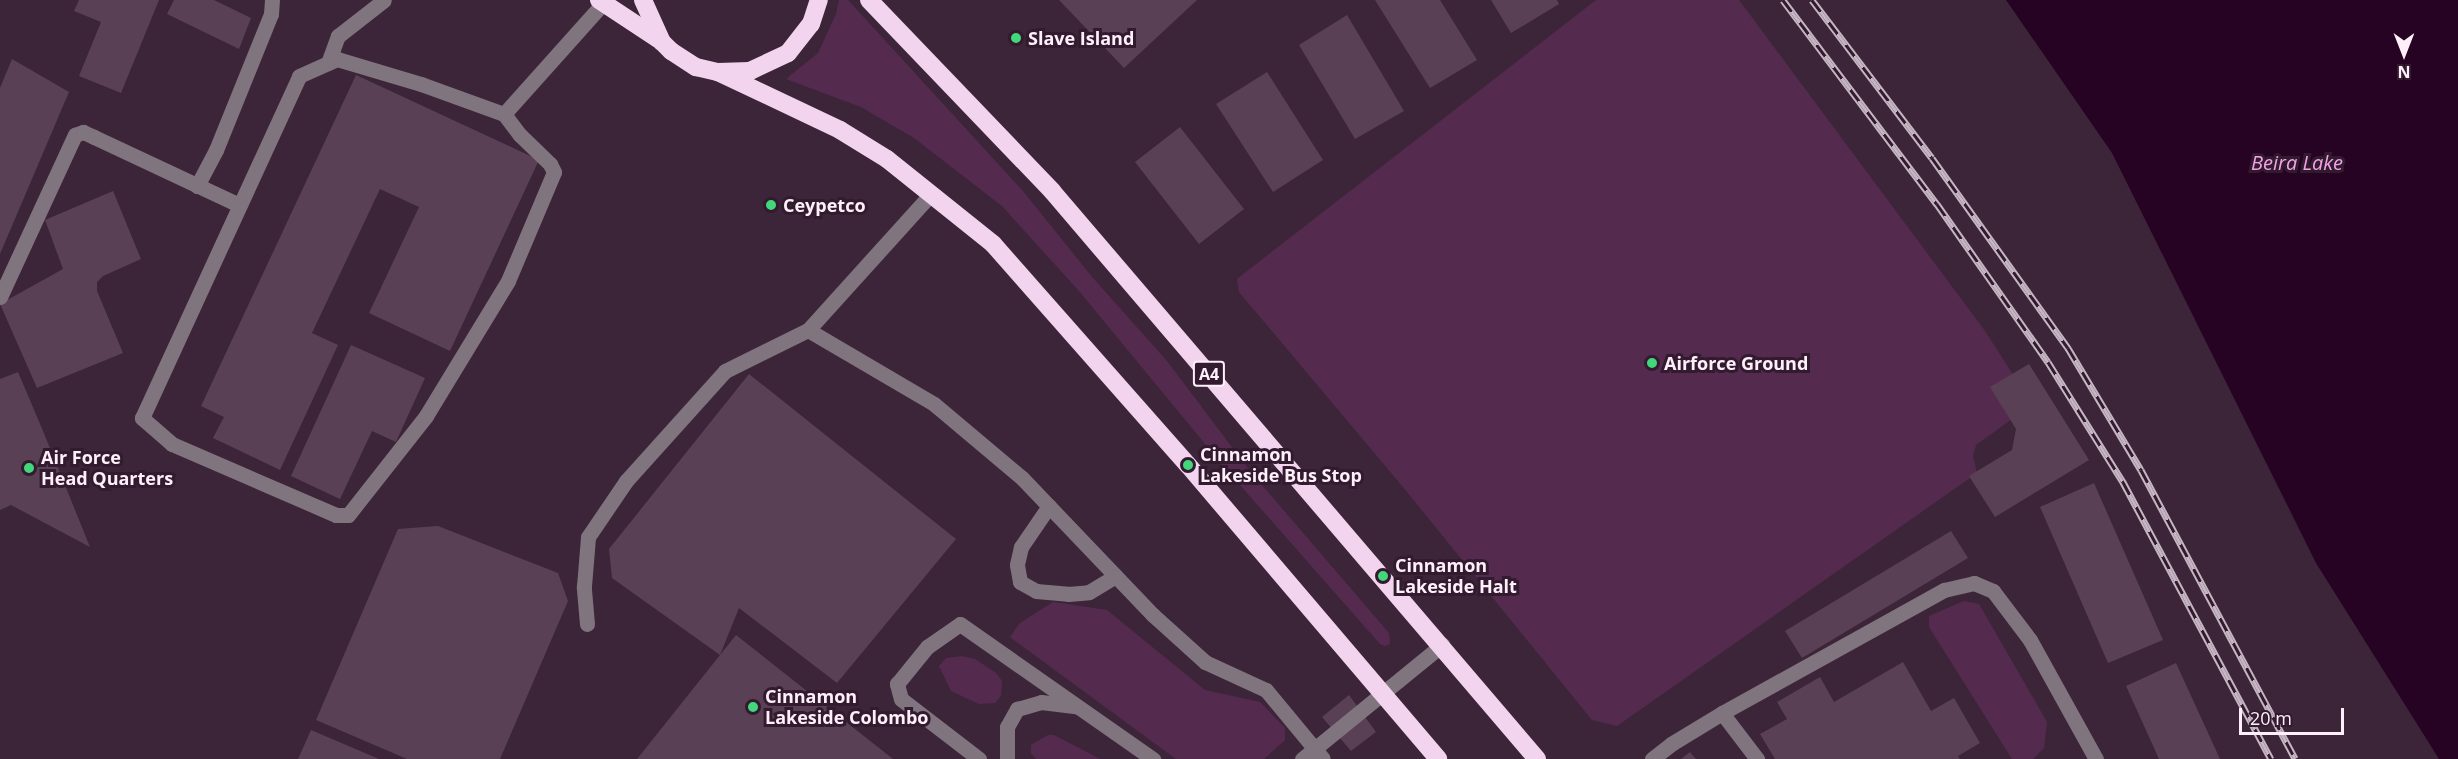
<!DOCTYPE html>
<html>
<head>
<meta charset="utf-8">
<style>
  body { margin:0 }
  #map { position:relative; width:2458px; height:759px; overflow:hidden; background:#3c2539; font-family:"Open Sans",sans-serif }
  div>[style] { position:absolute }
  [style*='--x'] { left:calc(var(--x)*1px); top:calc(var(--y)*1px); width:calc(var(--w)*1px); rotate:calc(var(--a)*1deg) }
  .green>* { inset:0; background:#542b4f }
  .water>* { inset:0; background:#260223 }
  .building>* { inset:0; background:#594055 }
  .minor>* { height:15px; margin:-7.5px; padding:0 7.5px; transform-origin:7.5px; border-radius:7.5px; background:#80747e }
  .highway>* { height:18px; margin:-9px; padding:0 9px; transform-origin:9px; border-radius:9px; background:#f3d4ee }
  .rail>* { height:7px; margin-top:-3.5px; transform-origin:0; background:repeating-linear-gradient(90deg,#321b2f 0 14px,#c6b5c3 0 28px); box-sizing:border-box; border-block:2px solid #c6b5c3 }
  .dots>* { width:16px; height:16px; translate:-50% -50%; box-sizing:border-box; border:3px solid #321b2f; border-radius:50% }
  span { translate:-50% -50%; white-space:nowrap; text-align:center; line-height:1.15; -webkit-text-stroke:6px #321b2f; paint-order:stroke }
  .shield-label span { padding:2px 4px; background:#321b2f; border:2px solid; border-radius:4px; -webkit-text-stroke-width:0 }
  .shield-label { font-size:16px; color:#feeffb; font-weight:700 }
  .poi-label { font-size:18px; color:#feeffb; font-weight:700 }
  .left { translate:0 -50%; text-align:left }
  .water-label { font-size:20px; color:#f2a2e6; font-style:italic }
  .north { position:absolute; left:2374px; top:24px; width:60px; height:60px; -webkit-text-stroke:4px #321b2f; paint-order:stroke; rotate:180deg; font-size:16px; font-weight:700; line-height:24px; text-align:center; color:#feeffb }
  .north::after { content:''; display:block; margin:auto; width:21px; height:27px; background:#feeffb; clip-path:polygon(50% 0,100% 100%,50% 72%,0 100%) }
  .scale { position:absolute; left:2239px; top:708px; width:105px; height:27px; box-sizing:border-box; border:3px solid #feeffb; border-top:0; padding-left:8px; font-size:18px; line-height:21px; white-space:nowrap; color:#feeffb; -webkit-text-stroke:4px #321b2f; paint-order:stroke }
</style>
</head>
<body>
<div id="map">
  <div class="green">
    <i style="clip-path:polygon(839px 0,848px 0,1022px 190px,1093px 278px,1167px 361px,1249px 470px,1389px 633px,1390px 644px,1385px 646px,1380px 644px,1225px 468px,1079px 291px,1002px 206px,914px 138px,861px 107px,786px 79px,818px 53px,836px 14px)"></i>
    <i style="clip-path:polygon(1596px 0,1739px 0,1985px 331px,2026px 395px,2030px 406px,1976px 445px,1973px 456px,1977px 473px,1617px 726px,1592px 720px,1403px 487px,1239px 292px,1237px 279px)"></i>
    <i style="clip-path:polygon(1964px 601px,1979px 604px,2047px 722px,2044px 748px,2033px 759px,2012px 759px,1929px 627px,1929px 616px)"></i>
    <i style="clip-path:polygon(1053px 602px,1107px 610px,1205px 690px,1260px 702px,1285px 728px,1285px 740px,1264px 759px,1176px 759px,1010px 637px,1020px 623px)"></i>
    <i style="clip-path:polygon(962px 656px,975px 659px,996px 673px,1002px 681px,1001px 696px,995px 703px,979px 704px,951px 691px,939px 666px,946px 658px)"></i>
    <i style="clip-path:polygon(1048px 735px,1054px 735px,1100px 759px,1036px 759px,1031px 753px,1031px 745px)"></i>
  </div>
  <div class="water">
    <i style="clip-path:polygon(2006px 0,2458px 0,2458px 759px,2439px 759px,2316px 563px,2112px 153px)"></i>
  </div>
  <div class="building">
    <i style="clip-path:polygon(79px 0,159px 0,121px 93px,79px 76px,101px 22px,74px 11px)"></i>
    <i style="clip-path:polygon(174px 0,214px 0,251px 18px,239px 49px,167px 14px)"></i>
    <i style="clip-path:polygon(1059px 0,1197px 0,1124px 68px)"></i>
    <i style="clip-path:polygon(1375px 0,1440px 0,1477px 60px,1430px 88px)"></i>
    <i style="clip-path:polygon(1491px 0,1557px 0,1559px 4px,1511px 33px)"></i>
    <i style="clip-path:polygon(1347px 15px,1404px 111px,1355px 139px,1299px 45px)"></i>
    <i style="clip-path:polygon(12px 59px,69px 92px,0 254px,0 88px)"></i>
    <i style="clip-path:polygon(1267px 72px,1323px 160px,1273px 192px,1216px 104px)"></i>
    <i style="clip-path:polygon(356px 75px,539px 160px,450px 351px,369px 313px,419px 207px,380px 189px,312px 333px,338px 345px,280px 470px,213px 438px,224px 417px,201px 406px)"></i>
    <i style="clip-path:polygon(1180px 127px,1244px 209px,1199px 244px,1135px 162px)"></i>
    <i style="clip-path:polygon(113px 191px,141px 259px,103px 276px,97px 282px,97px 291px,123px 353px,37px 388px,0 304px,63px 269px,45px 220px)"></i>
    <i style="clip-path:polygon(351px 345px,425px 378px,396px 442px,372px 431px,340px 499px,291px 476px)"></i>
    <i style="clip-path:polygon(2029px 364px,2089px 460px,1995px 517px,1969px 476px,2012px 450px,2016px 429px,1990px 387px)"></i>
    <i style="clip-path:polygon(18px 372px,43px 431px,90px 547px,11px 505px,0 510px,0 379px)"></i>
    <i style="clip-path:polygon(749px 374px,956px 539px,837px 683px,739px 608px,720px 655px,612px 578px,609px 549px)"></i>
    <i style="clip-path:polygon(2094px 483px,2163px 640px,2108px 663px,2040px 507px)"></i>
    <i style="clip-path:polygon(438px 526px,558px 573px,568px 601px,500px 759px,407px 759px,316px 720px,398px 529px)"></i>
    <i style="clip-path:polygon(1951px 531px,1968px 558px,1802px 658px,1785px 631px)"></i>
    <i style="clip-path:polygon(736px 635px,893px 759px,637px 759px)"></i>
    <i style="clip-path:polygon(1903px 662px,1931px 711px,1954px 698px,1980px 743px,1958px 756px,1960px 759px,1775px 759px,1760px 734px,1787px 719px,1777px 702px,1820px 677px,1834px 702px)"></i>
    <i style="clip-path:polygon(2176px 663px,2220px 759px,2159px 759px,2126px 686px)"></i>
    <i style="clip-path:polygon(1349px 695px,1376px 732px,1351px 751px,1322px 717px)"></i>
    <i style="clip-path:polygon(311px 730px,379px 759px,298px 759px)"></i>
    <i style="clip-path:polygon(1690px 752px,1696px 759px,1681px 759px)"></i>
  </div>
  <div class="minor">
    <i style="--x:337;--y:59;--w:88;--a:16.6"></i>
    <i style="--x:421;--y:84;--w:88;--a:19.9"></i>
    <i style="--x:504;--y:114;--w:26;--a:53"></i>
    <i style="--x:520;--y:135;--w:42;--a:44"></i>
    <i style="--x:550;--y:164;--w:9;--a:63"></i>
    <i style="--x:554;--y:172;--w:118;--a:112.9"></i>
    <i style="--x:508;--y:281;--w:158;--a:121.3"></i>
    <i style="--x:426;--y:416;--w:126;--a:128.2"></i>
    <i style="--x:348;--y:515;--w:12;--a:180"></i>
    <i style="--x:336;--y:515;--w:179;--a:-156.6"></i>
    <i style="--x:172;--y:444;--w:40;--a:-139"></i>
    <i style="--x:142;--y:418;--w:376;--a:-65.3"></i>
    <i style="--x:299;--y:76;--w:42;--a:-24.1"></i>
    <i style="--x:328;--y:63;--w:29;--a:-70"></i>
    <i style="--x:338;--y:36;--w:58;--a:-38"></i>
    <i style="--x:504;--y:114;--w:150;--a:-48.2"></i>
    <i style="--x:197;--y:186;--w:41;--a:-62.2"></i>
    <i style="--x:216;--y:150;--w:147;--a:-68"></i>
    <i style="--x:271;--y:14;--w:14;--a:-86"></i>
    <i style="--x:0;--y:297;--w:179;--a:-65.2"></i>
    <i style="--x:75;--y:135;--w:9;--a:-21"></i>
    <i style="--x:83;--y:132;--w:12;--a:24"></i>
    <i style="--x:94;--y:137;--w:160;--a:25.1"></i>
    <i style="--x:808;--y:330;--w:146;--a:30.4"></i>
    <i style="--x:934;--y:404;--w:115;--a:40.1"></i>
    <i style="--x:1022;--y:478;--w:190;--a:46.3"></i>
    <i style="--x:1153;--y:615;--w:70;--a:42.1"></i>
    <i style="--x:1205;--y:662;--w:67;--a:24.7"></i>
    <i style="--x:1266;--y:690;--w:89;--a:50.4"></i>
    <i style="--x:1049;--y:506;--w:50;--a:124.3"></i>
    <i style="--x:1021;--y:547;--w:18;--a:103"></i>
    <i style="--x:1017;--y:565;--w:17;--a:80"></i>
    <i style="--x:1020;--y:582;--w:18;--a:29"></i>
    <i style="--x:1036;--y:591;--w:32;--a:5"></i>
    <i style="--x:1068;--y:594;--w:21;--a:-5"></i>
    <i style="--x:1089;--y:592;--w:31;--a:-31"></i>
    <i style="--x:587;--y:624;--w:38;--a:-95"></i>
    <i style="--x:584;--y:586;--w:49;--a:-85.3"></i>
    <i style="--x:588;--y:537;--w:68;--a:-55.8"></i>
    <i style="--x:626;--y:481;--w:148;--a:-48"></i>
    <i style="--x:725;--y:371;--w:93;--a:-26.3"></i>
    <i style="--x:808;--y:330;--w:183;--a:-47.9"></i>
    <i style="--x:1722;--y:713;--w:58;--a:52.7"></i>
    <i style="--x:979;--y:759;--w:98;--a:-142.4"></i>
    <i style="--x:901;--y:699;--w:16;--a:-105"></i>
    <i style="--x:897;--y:684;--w:48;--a:-51"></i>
    <i style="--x:927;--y:647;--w:40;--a:-34.9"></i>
    <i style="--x:960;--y:624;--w:236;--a:35"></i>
    <i style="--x:1007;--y:759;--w:32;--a:-90"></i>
    <i style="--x:1007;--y:727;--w:21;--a:-61"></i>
    <i style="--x:1017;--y:709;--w:25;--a:-16"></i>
    <i style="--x:1041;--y:702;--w:35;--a:7"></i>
    <i style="--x:1302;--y:759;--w:181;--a:-39.2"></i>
    <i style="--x:1652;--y:759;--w:24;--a:-38"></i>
    <i style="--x:1671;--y:744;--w:60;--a:-31.3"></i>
    <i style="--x:1722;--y:713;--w:254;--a:-29"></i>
    <i style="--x:1944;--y:590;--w:31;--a:-13"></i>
    <i style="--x:1974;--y:583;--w:21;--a:23"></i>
    <i style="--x:1993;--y:591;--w:61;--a:52.9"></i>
    <i style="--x:2030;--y:640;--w:136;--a:61"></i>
  </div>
  <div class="highway">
    <i style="--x:599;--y:0;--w:74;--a:33.5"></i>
    <i style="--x:643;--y:0;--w:46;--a:65.7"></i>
    <i style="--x:662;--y:42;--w:13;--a:45"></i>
    <i style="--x:671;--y:51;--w:30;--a:33"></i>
    <i style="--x:696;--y:67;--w:23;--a:13"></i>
    <i style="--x:718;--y:72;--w:32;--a:-2"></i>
    <i style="--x:750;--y:71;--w:42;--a:-25.3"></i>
    <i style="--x:788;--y:53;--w:37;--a:-52"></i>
    <i style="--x:811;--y:24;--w:25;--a:-72"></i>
    <i style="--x:869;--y:0;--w:265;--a:46.2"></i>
    <i style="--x:1052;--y:191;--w:747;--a:49.51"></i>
    <i style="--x:718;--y:72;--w:135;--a:25.4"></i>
    <i style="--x:840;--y:130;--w:55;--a:31.7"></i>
    <i style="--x:887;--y:159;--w:136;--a:38.7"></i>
    <i style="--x:993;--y:244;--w:295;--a:48.6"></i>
    <i style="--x:1188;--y:465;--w:386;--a:49.6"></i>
  </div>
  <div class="rail">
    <i style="--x:1783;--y:0;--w:256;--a:53"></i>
    <i style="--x:1937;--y:204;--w:193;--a:54.9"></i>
    <i style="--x:2048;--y:362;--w:142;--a:58"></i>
    <i style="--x:2123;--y:482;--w:314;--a:61.9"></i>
    <i style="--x:1812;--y:0;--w:198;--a:52.8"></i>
    <i style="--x:1932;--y:158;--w:234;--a:54.4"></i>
    <i style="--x:2068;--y:348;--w:142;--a:59.1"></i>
    <i style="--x:2141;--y:470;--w:327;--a:61.9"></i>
  </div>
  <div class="dots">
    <i style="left:1016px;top:38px;background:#43d77b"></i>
    <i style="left:771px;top:205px;background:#43d77b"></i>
    <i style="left:1652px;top:363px;background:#43d77b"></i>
    <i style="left:1188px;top:465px;background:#43d77b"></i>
    <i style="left:29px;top:468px;background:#43d77b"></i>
    <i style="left:1383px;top:576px;background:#43d77b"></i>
    <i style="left:753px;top:707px;background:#43d77b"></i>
  </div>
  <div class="shield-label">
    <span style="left:1209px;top:374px">A4</span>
  </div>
  <div class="poi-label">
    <span class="left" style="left:1028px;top:38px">Slave Island</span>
    <span class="left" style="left:783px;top:205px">Ceypetco</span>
    <span class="left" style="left:1664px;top:363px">Airforce Ground</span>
    <span class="left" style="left:1200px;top:465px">Cinnamon<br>Lakeside Bus Stop</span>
    <span class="left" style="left:41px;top:468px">Air Force<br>Head Quarters</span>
    <span class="left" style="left:1395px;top:576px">Cinnamon<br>Lakeside Halt</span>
    <span class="left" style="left:765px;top:707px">Cinnamon<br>Lakeside Colombo</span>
  </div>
  <div class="water-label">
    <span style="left:2297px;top:162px">Beira Lake</span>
  </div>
  <div class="north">N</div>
  <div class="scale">20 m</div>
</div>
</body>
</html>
